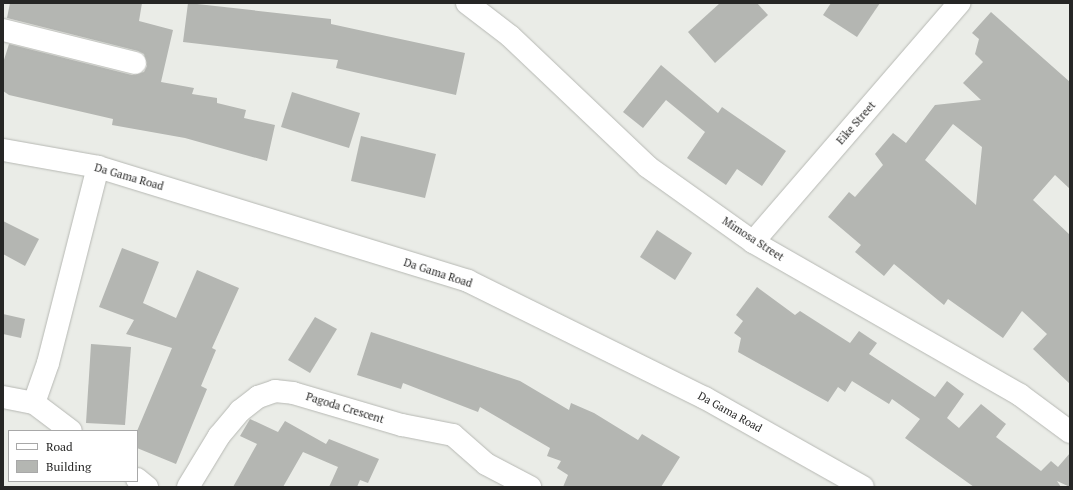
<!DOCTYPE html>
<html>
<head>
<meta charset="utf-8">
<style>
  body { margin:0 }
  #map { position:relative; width:1073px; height:490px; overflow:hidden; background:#eaece7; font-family:"PT Serif",serif }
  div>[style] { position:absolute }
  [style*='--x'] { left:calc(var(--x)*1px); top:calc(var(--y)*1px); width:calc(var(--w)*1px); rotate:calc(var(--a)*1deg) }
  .building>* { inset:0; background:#b4b6b2 }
  .roads { filter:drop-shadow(0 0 1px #b6b8b3) drop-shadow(0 0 1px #b6b8b3) }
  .minor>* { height:22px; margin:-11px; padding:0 11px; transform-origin:11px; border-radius:11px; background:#fff }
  span { translate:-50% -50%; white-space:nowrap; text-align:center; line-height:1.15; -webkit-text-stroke:3px #fff; paint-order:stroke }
  .street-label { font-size:11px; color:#262625 }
  .frame { position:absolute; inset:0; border:4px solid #262625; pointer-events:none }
  .legend { position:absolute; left:8px; top:430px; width:130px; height:52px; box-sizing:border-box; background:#fff; border:1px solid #a8a8a8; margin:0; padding:5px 7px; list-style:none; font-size:12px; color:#262625 }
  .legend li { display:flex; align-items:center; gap:8px; height:20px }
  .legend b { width:20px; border:1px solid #a8a8a8 }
</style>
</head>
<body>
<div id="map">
  <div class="building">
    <i style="clip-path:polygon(10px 3px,142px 3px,139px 21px,173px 30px,161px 82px,194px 88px,192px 94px,217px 98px,217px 103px,246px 110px,244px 118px,275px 125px,267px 161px,185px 138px,112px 125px,113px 119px,9px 95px,3px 91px,3px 63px,9px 44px,132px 75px,144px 72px,147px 66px,144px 54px,138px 51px,7px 18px)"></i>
    <i style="clip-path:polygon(188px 3px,331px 19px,331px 24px,465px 53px,456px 95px,336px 68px,338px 60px,183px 42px)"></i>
    <i style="clip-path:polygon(720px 3px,757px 3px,768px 15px,715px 63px,688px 32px)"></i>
    <i style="clip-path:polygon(831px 3px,880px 3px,857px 37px,823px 15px)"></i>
    <i style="clip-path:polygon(evenodd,991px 12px,1070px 82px,1070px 189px,1055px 175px,1033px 200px,1070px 235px,1070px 384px,1033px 349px,1047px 334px,1022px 311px,1003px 338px,948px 299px,944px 305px,894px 264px,884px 276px,855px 252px,861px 245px,828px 217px,849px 192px,855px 197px,883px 165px,875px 154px,893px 133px,906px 143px,935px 105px,981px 100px,963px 83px,983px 62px,975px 54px,979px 39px,972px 33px,991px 12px,953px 124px,982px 147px,976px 205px,925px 160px,953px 124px)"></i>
    <i style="clip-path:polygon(661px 65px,718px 113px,722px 107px,786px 151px,762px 186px,737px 169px,726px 185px,687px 158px,705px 132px,666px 100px,643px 128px,623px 112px)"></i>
    <i style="clip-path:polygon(292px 92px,360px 113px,349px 148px,281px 127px)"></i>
    <i style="clip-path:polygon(361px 136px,436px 154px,425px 198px,351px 181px)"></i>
    <i style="clip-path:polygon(3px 221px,39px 239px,25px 266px,3px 254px)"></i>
    <i style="clip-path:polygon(657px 230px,692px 253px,675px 280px,640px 257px)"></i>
    <i style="clip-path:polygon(122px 248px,159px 262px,143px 303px,176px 318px,197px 270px,239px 288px,212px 348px,216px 350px,201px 386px,207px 389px,176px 464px,137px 448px,137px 431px,172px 348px,126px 334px,134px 320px,99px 307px)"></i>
    <i style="clip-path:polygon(757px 287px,795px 315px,800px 311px,850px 343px,859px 331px,877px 343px,869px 354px,935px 397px,947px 381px,964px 394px,947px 418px,959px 428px,981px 404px,1006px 424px,996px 437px,1041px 471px,1051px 461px,1058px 467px,1070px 453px,1070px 487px,1057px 481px,1061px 487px,974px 487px,905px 438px,920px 419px,892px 399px,889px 404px,852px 381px,845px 392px,838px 387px,828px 402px,738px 352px,741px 338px,734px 333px,743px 321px,736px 315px)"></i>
    <i style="clip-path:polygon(3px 314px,25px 319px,21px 338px,3px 334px)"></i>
    <i style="clip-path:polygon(315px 317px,337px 329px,310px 373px,288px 360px)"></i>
    <i style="clip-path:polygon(371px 332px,520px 381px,569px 410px,571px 403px,594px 413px,638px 440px,642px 434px,680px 457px,661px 487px,563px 487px,568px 475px,557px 468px,561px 461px,547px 456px,550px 448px,480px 407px,478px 412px,403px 383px,401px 389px,357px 375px)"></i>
    <i style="clip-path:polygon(91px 344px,131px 347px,125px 425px,86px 423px)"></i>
    <i style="clip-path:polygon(250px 419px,278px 432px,285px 421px,326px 444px,329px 439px,379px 459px,368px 483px,360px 480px,357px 487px,329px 487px,338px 467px,303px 452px,283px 487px,233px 487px,257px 444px,240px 436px)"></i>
  </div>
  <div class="roads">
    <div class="minor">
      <i style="--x:467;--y:3;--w:54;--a:37.5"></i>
      <i style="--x:510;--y:36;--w:190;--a:43.5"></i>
      <i style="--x:648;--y:167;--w:129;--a:35.5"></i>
      <i style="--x:753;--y:242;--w:308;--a:29.8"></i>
      <i style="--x:1020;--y:395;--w:62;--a:36.5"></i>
      <i style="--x:3;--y:30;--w:136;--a:14"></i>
      <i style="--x:3;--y:150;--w:97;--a:10.1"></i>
      <i style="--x:98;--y:167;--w:387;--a:17.1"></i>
      <i style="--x:468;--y:281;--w:264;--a:26.3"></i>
      <i style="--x:705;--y:398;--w:181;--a:29.4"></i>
      <i style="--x:753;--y:242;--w:316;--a:-49.2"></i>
      <i style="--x:3;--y:397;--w:32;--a:11"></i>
      <i style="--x:34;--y:403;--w:46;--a:37.1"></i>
      <i style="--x:34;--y:403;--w:42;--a:-70.7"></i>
      <i style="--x:48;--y:363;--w:202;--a:-75.7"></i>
      <i style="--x:137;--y:479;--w:13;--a:39"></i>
      <i style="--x:188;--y:487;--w:60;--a:-58.7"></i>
      <i style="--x:219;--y:436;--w:33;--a:-50"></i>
      <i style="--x:240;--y:411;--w:23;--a:-38"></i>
      <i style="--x:258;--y:397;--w:18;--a:-19"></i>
      <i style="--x:275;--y:391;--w:18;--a:6"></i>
      <i style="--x:293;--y:393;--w:114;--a:16.4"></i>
      <i style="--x:402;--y:425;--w:52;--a:11.1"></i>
      <i style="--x:453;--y:435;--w:44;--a:41.3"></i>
      <i style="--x:486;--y:464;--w:50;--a:27.6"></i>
    </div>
  </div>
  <div class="street-label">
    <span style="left:856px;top:123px;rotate:-49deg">Eike Street</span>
    <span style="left:129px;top:177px;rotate:16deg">Da Gama Road</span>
    <span style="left:753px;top:239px;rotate:33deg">Mimosa Street</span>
    <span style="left:438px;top:273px;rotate:18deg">Da Gama Road</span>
    <span style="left:345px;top:408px;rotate:17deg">Pagoda Crescent</span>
    <span style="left:730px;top:412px;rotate:29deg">Da Gama Road</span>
  </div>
  <div class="frame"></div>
  <ul class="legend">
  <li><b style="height:5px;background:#fff"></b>Road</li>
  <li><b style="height:11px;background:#b4b6b2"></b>Building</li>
  </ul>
</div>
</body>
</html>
